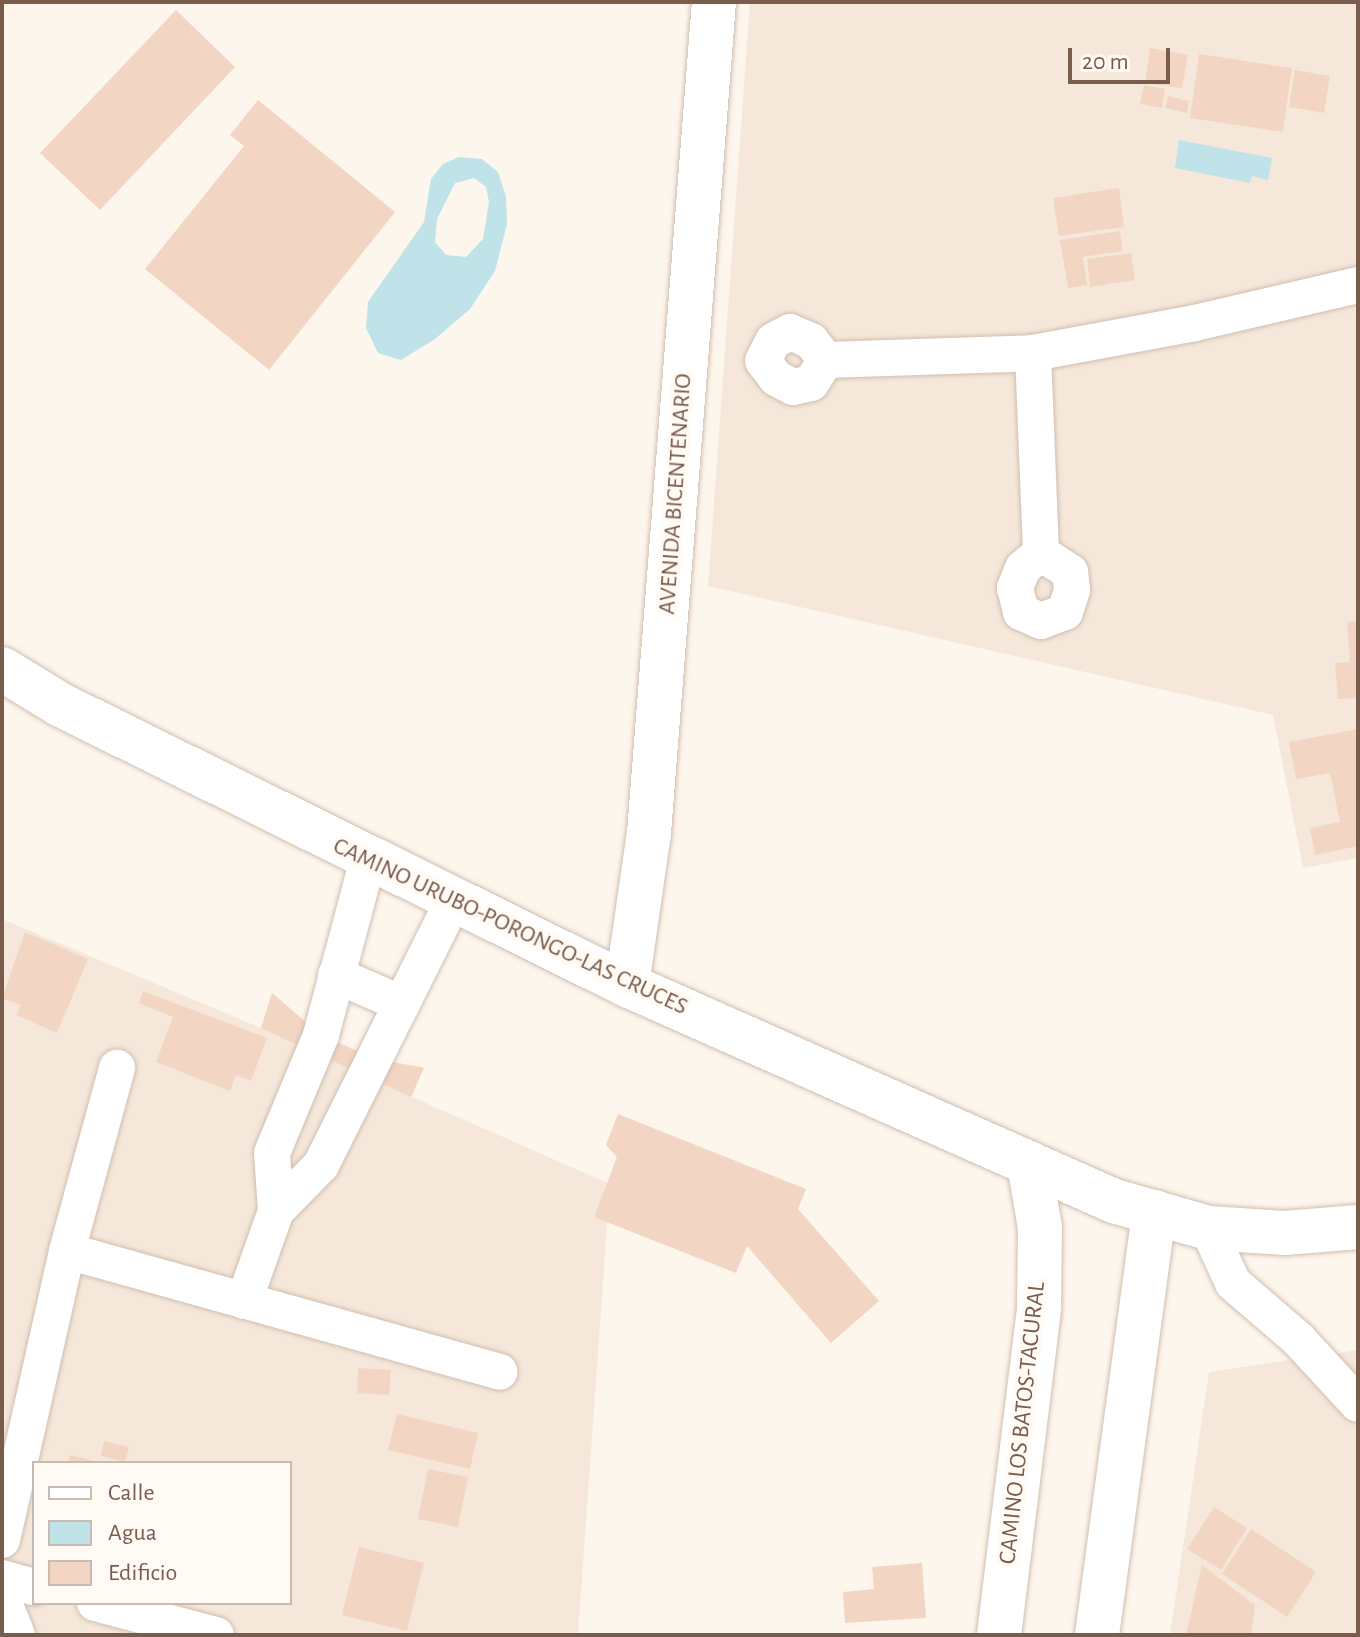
<!DOCTYPE html>
<html>
<head>
<meta charset="utf-8">
<style>
  body { margin:0 }
  #map { position:relative; width:1360px; height:1637px; overflow:hidden; background:#fdf6ec; font-family:"Alegreya Sans",sans-serif }
  div>[style] { position:absolute }
  [style*='--x'] { left:calc(var(--x)*1px); top:calc(var(--y)*1px); width:calc(var(--w)*1px); rotate:calc(var(--a)*1deg) }
  .residential>* { inset:0; background:#f5e8da }
  .water>* { inset:0; background:#bfe3e8 }
  .building>* { inset:0; background:#f3d5c3 }
  .roads { filter:drop-shadow(0 0 2px #d1beb0) drop-shadow(0 0 2px #d1beb0) }
  .minor>* { height:36px; margin:-18px; padding:0 18px; transform-origin:18px; border-radius:18px; background:#fff }
  .tertiary>* { height:44px; margin:-22px; padding:0 22px; transform-origin:22px; border-radius:22px; background:#fff }
  .secondary>* { height:44px; margin:-22px; padding:0 22px; transform-origin:22px; border-radius:22px; background:#fff }
  span { translate:-50% -50%; white-space:nowrap; text-align:center; line-height:1.15; -webkit-text-stroke:8px #fffaf3; paint-order:stroke }
  .street-label { font-size:24px; color:#7a5c4d }
  .frame { position:absolute; inset:0; border:4px solid #7a5c4d; pointer-events:none }
  .legend { position:absolute; left:32px; top:1461px; width:260px; height:144px; box-sizing:border-box; background:#fffaf3; border:2px solid #cabbb1; margin:0; padding:10px 14px; list-style:none; font-size:24px; color:#7a5c4d }
  .legend li { display:flex; align-items:center; gap:16px; height:40px }
  .legend b { width:40px; border:2px solid #cabbb1 }
  .scale { position:absolute; left:1068px; top:48px; width:102px; height:36px; box-sizing:border-box; border:4px solid #7a5c4d; border-top:0; padding-left:10px; font-size:24px; line-height:28px; white-space:nowrap; color:#7a5c4d; -webkit-text-stroke:6px #fffaf3; paint-order:stroke }
</style>
</head>
<body>
<div id="map">
  <div class="residential">
    <i style="clip-path:polygon(750px 2px,1358px 2px,1358px 858px,1303px 868px,1273px 715px,708px 586px)"></i>
    <i style="clip-path:polygon(evenodd,2px 919px,261px 1028px,272px 993px,321px 1035px,375px 1059px,422px 1067px,412px 1097px,610px 1184px,578px 1635px,2px 1635px,2px 919px,34px 1463px,290px 1463px,290px 1603px,34px 1603px,34px 1463px)"></i>
    <i style="clip-path:polygon(1358px 1350px,1358px 1635px,1170px 1635px,1209px 1372px)"></i>
  </div>
  <div class="water">
    <i style="clip-path:polygon(1179px 140px,1272px 158px,1268px 180px,1252px 176px,1250px 183px,1175px 168px)"></i>
    <i style="clip-path:polygon(evenodd,459px 157px,482px 159px,498px 172px,506px 197px,507px 224px,495px 271px,470px 309px,435px 339px,401px 360px,378px 353px,366px 328px,368px 302px,424px 222px,431px 179px,443px 164px,459px 157px,474px 178px,486px 187px,489px 202px,483px 239px,466px 257px,446px 255px,435px 242px,437px 219px,455px 183px,474px 178px)"></i>
  </div>
  <div class="building">
    <i style="clip-path:polygon(176px 10px,235px 67px,100px 210px,40px 153px)"></i>
    <i style="clip-path:polygon(1150px 48px,1188px 55px,1182px 88px,1145px 83px)"></i>
    <i style="clip-path:polygon(1199px 54px,1292px 68px,1283px 132px,1190px 118px)"></i>
    <i style="clip-path:polygon(1295px 70px,1330px 76px,1324px 113px,1289px 107px)"></i>
    <i style="clip-path:polygon(1144px 85px,1165px 89px,1162px 108px,1140px 104px)"></i>
    <i style="clip-path:polygon(1168px 96px,1189px 101px,1187px 113px,1165px 108px)"></i>
    <i style="clip-path:polygon(258px 100px,395px 212px,269px 370px,145px 269px,244px 146px,230px 135px)"></i>
    <i style="clip-path:polygon(1119px 188px,1124px 227px,1059px 236px,1053px 198px)"></i>
    <i style="clip-path:polygon(1120px 231px,1123px 251px,1083px 257px,1087px 285px,1068px 288px,1060px 240px)"></i>
    <i style="clip-path:polygon(1131px 253px,1135px 280px,1090px 287px,1087px 259px)"></i>
    <i style="clip-path:polygon(1358px 621px,1358px 698px,1338px 699px,1335px 663px,1350px 662px,1347px 622px)"></i>
    <i style="clip-path:polygon(1358px 729px,1358px 846px,1315px 855px,1310px 828px,1340px 822px,1330px 773px,1296px 779px,1289px 742px)"></i>
    <i style="clip-path:polygon(25px 932px,88px 959px,57px 1033px,16px 1015px,21px 1005px,2px 998px)"></i>
    <i style="clip-path:polygon(143px 991px,267px 1038px,251px 1081px,236px 1075px,230px 1091px,156px 1062px,173px 1017px,139px 1003px)"></i>
    <i style="clip-path:polygon(272px 993px,321px 1035px,375px 1059px,424px 1068px,411px 1097px,261px 1028px)"></i>
    <i style="clip-path:polygon(618px 1114px,806px 1189px,798px 1209px,879px 1301px,831px 1343px,747px 1246px,736px 1273px,594px 1217px,617px 1157px,606px 1145px)"></i>
    <i style="clip-path:polygon(358px 1368px,391px 1370px,389px 1395px,357px 1393px)"></i>
    <i style="clip-path:polygon(397px 1414px,478px 1433px,470px 1469px,388px 1450px)"></i>
    <i style="clip-path:polygon(104px 1441px,129px 1447px,125px 1462px,101px 1456px)"></i>
    <i style="clip-path:polygon(70px 1455px,98px 1462px,98px 1463px,68px 1463px)"></i>
    <i style="clip-path:polygon(428px 1469px,468px 1477px,458px 1527px,418px 1519px)"></i>
    <i style="clip-path:polygon(1214px 1507px,1247px 1528px,1221px 1570px,1187px 1549px)"></i>
    <i style="clip-path:polygon(1251px 1529px,1316px 1572px,1287px 1617px,1222px 1574px)"></i>
    <i style="clip-path:polygon(359px 1547px,424px 1563px,407px 1631px,342px 1615px)"></i>
    <i style="clip-path:polygon(922px 1563px,926px 1618px,845px 1623px,843px 1592px,874px 1589px,872px 1567px)"></i>
    <i style="clip-path:polygon(1202px 1565px,1255px 1605px,1251px 1635px,1186px 1635px)"></i>
  </div>
  <div class="roads">
    <div class="minor">
      <i style="--x:790;--y:332;--w:23;--a:23"></i>
      <i style="--x:811;--y:341;--w:24;--a:52"></i>
      <i style="--x:826;--y:360;--w:27;--a:123"></i>
      <i style="--x:811;--y:383;--w:18;--a:167"></i>
      <i style="--x:793;--y:387;--w:19;--a:-152"></i>
      <i style="--x:776;--y:378;--w:21;--a:-127"></i>
      <i style="--x:763;--y:361;--w:22;--a:-63"></i>
      <i style="--x:773;--y:341;--w:19;--a:-28"></i>
      <i style="--x:1033;--y:353;--w:200;--a:87.7"></i>
      <i style="--x:1041;--y:553;--w:23;--a:140"></i>
      <i style="--x:1023;--y:568;--w:22;--a:112"></i>
      <i style="--x:1015;--y:588;--w:25;--a:76"></i>
      <i style="--x:1021;--y:612;--w:22;--a:24"></i>
      <i style="--x:1041;--y:621;--w:26;--a:-21"></i>
      <i style="--x:1065;--y:612;--w:23;--a:-72"></i>
      <i style="--x:1072;--y:590;--w:18;--a:-96"></i>
      <i style="--x:1070;--y:572;--w:35;--a:-147"></i>
      <i style="--x:826;--y:360;--w:207;--a:-1.9"></i>
      <i style="--x:1033;--y:353;--w:165;--a:-10.5"></i>
      <i style="--x:1195;--y:323;--w:167;--a:-13.1"></i>
      <i style="--x:336;--y:975;--w:72;--a:23.7"></i>
      <i style="--x:276;--y:1211;--w:64;--a:-45.6"></i>
      <i style="--x:321;--y:1165;--w:295;--a:-63.4"></i>
      <i style="--x:1208;--y:1228;--w:60;--a:65.6"></i>
      <i style="--x:1233;--y:1283;--w:86;--a:40.7"></i>
      <i style="--x:1298;--y:1339;--w:88;--a:47.3"></i>
      <i style="--x:67;--y:1251;--w:449;--a:15.6"></i>
      <i style="--x:244;--y:1301;--w:96;--a:-70.4"></i>
      <i style="--x:276;--y:1211;--w:58;--a:-93.9"></i>
      <i style="--x:272;--y:1153;--w:128;--a:-67.4"></i>
      <i style="--x:321;--y:1035;--w:181;--a:-75"></i>
      <i style="--x:2;--y:1540;--w:296;--a:-77.3"></i>
      <i style="--x:67;--y:1251;--w:190;--a:-74.7"></i>
      <i style="--x:2;--y:1578;--w:33;--a:16"></i>
      <i style="--x:2;--y:1597;--w:41;--a:68.5"></i>
      <i style="--x:95;--y:1603;--w:125;--a:14.8"></i>
    </div>
    <div class="tertiary">
      <i style="--x:627;--y:985;--w:154;--a:-81.8"></i>
      <i style="--x:649;--y:833;--w:834;--a:-85.53"></i>
      <i style="--x:999;--y:1635;--w:330;--a:-83"></i>
      <i style="--x:1039;--y:1307;--w:79;--a:-89.3"></i>
      <i style="--x:1040;--y:1228;--w:66;--a:-99.6"></i>
      <i style="--x:1097;--y:1635;--w:427;--a:-82.3"></i>
    </div>
    <div class="secondary">
      <i style="--x:2;--y:669;--w:69;--a:31.4"></i>
      <i style="--x:61;--y:705;--w:631;--a:26.32"></i>
      <i style="--x:627;--y:985;--w:533;--a:23.92"></i>
      <i style="--x:1114;--y:1201;--w:98;--a:16"></i>
      <i style="--x:1208;--y:1228;--w:77;--a:3.7"></i>
      <i style="--x:1285;--y:1233;--w:73;--a:-4.7"></i>
    </div>
  </div>
  <div class="street-label">
    <span style="left:676px;top:494px;rotate:-86deg">AVENIDA BICENTENARIO</span>
    <span style="left:510px;top:927px;rotate:25deg">CAMINO URUBO-PORONGO-LAS CRUCES</span>
    <span style="left:1023px;top:1423px;rotate:-84deg">CAMINO LOS BATOS-TACURAL</span>
  </div>
  <div class="frame"></div>
  <ul class="legend">
  <li><b style="height:10px;background:#fff"></b>Calle</li>
  <li><b style="height:22px;background:#bfe3e8"></b>Agua</li>
  <li><b style="height:22px;background:#f3d5c3"></b>Edificio</li>
  </ul>
  <div class="scale">20 m</div>
</div>
</body>
</html>
